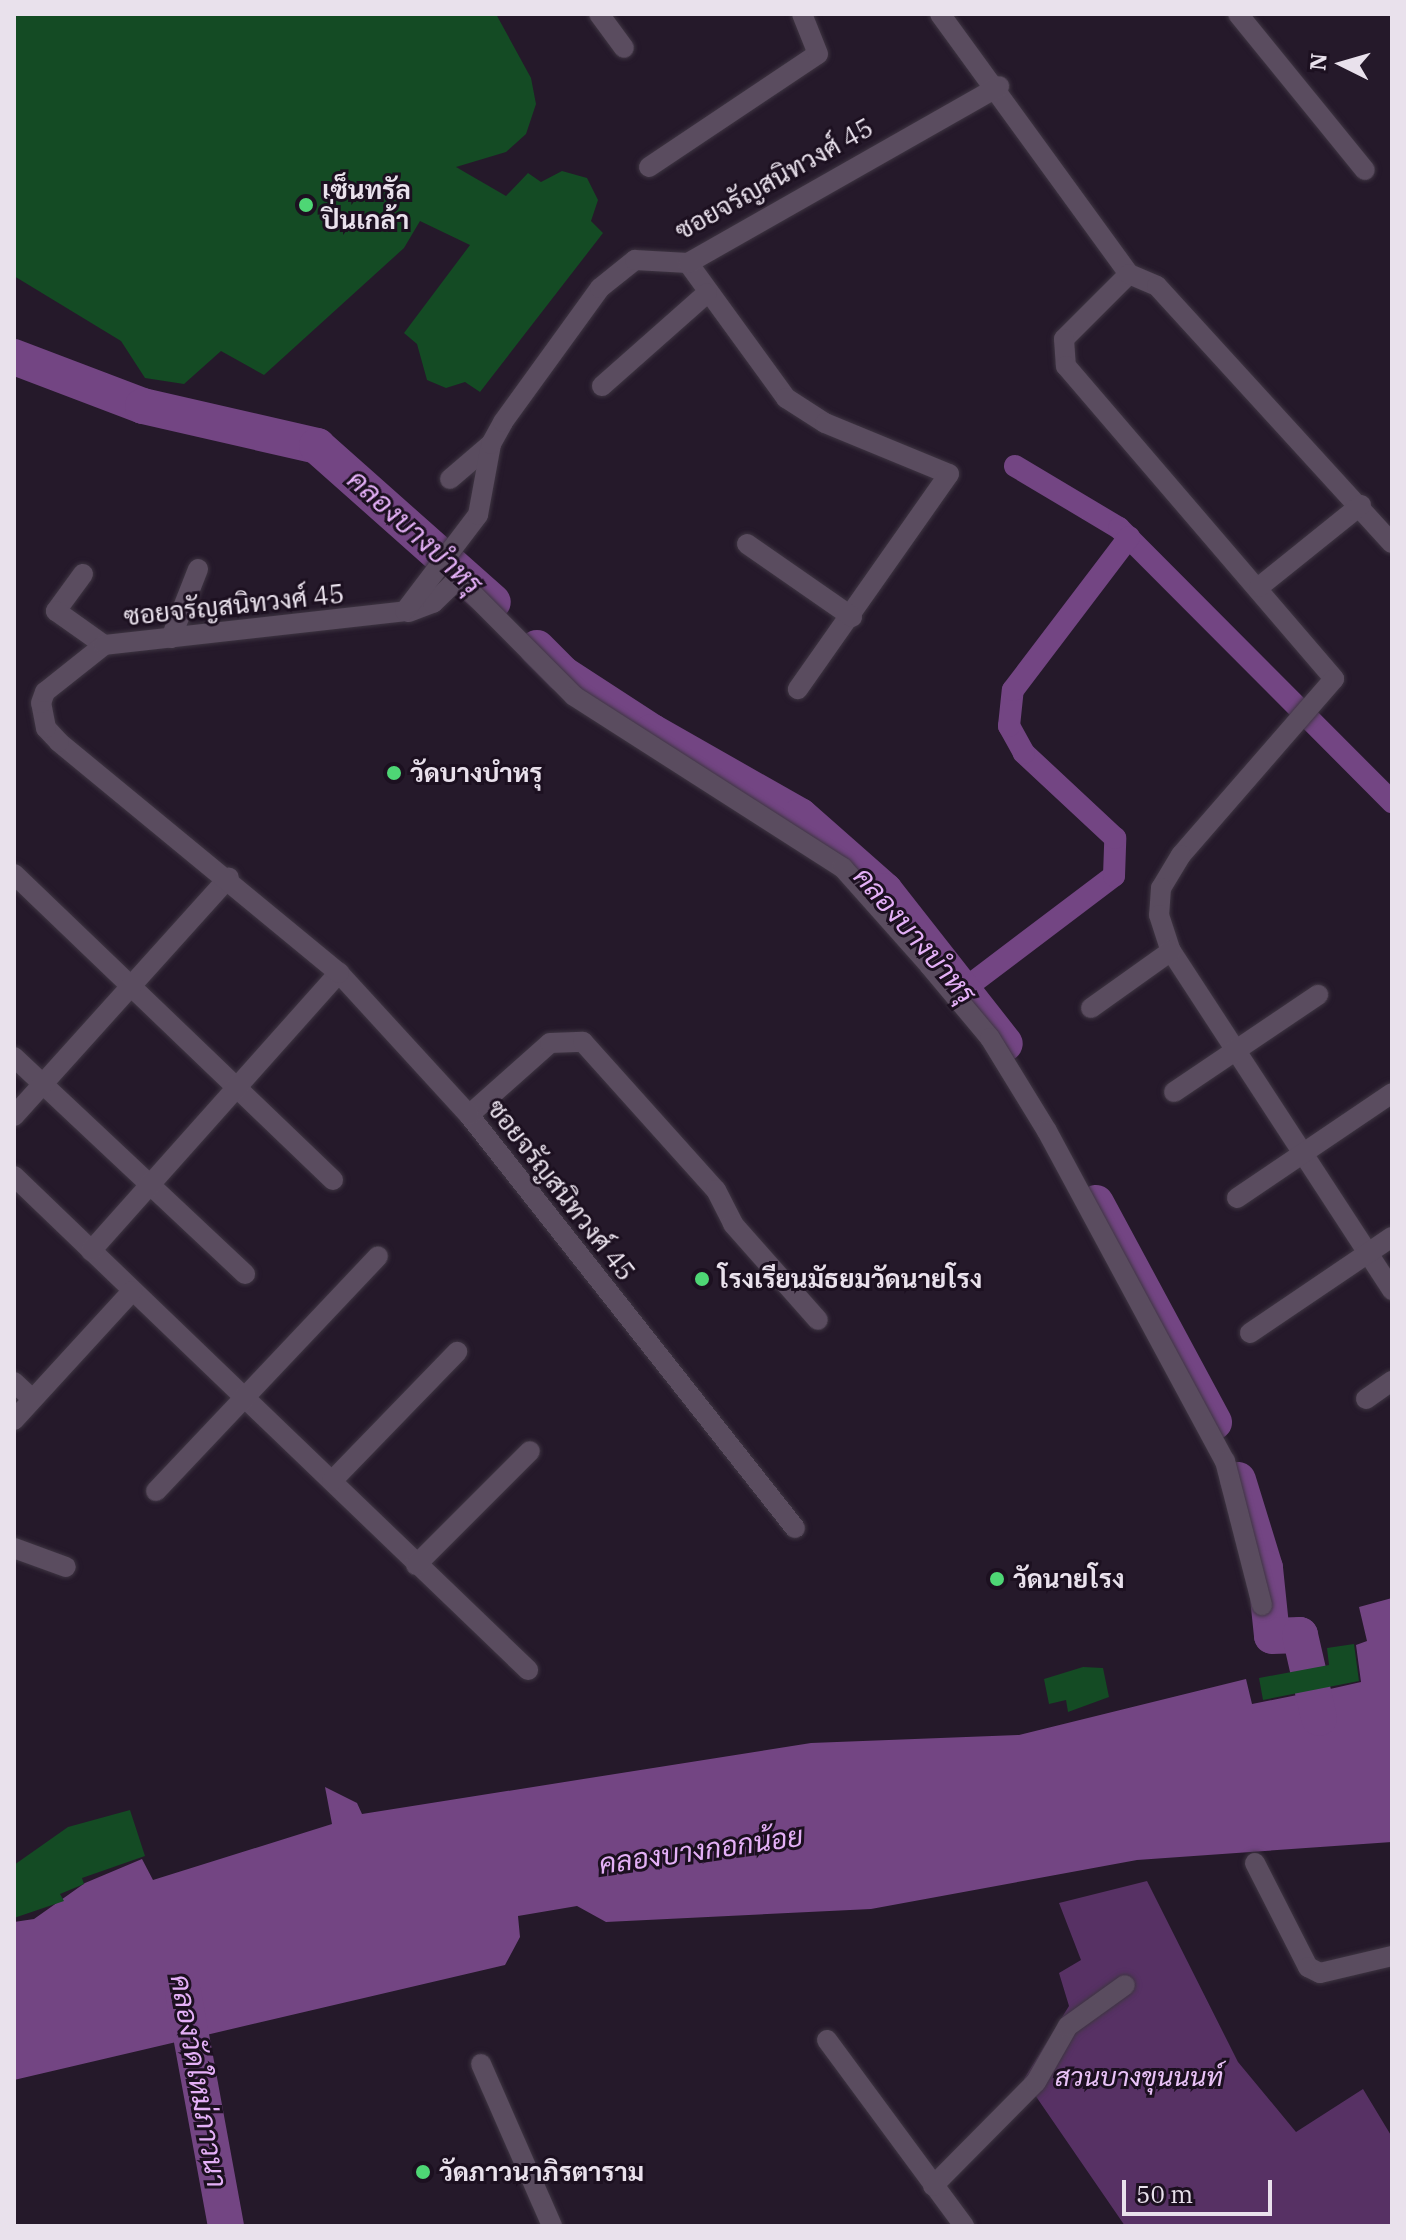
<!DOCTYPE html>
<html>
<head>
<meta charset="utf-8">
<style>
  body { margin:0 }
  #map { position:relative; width:1406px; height:2240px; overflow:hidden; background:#25192a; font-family:"IBM Plex Serif",Sarabun,serif }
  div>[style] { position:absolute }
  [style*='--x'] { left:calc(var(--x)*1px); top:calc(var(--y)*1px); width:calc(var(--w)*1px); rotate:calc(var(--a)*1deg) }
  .green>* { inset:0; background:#573164 }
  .water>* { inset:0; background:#734583 }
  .canal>* { height:22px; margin:-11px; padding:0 11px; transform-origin:11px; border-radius:11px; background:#734583 }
  .river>* { height:36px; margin:-18px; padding:0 18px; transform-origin:18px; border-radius:18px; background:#734583 }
  .building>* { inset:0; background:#144b24 }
  .roads { filter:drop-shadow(0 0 2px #3e3542) drop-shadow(0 0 2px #3e3542) }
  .street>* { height:20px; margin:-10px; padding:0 10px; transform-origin:10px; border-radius:10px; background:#5a4c5f }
  .dots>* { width:22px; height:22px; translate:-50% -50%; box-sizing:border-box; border:4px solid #1c1020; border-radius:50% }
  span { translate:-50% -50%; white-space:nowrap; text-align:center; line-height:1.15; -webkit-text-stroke:6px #1c1020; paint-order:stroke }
  .street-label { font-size:26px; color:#e9e1ec }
  .poi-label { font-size:26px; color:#e9e1ec; font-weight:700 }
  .left { translate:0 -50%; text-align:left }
  .park-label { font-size:26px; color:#eac3f8; font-style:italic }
  .water-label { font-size:28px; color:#e4b0f7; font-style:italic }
  .frame { position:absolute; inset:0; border:16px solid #e9e1ec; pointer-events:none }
  .north { position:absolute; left:1302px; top:24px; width:80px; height:80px; -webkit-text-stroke:6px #1c1020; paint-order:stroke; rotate:275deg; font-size:22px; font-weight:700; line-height:32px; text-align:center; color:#e9e1ec }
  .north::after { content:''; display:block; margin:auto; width:28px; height:36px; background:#e9e1ec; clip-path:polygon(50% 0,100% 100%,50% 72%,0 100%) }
  .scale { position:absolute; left:1122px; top:2180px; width:150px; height:36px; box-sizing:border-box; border:4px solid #e9e1ec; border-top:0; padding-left:10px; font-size:24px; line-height:28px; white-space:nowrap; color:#e9e1ec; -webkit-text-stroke:6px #1c1020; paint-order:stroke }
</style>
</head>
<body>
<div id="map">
  <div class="green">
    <i style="clip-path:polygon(1147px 1881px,1238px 2062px,1296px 2132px,1363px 2089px,1392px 2137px,1392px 2226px,1125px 2226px,1024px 2079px,1069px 2006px,1059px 1973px,1081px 1960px,1059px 1903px)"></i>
  </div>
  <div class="water">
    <i style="clip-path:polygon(1392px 1598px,1392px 1842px,1137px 1860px,871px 1909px,606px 1922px,577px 1906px,518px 1916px,520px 1937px,505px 1965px,14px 2080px,14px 1922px,34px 1919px,85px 1883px,142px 1859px,153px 1880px,332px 1824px,325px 1787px,357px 1803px,362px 1814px,811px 1743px,1019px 1735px,1246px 1679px,1252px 1704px,1312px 1692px,1310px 1684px,1328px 1679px,1330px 1689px,1361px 1682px,1356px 1645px,1367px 1641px,1359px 1607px)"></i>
  </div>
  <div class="canal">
    <i style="--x:1015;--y:466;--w:121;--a:30.8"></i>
    <i style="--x:1119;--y:528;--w:387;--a:45.1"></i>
    <i style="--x:963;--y:990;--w:189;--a:-37.1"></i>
    <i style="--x:1114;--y:876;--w:38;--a:-88"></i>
    <i style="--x:1115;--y:838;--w:125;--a:-137"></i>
    <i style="--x:1024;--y:753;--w:31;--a:-119"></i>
    <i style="--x:1009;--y:726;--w:36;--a:-84"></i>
    <i style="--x:1013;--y:690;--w:192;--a:-52.8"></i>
  </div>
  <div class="river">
    <i style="--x:14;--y:357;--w:138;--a:20.8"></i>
    <i style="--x:143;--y:406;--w:179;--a:12.9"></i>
    <i style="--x:317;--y:446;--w:235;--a:41.6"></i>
    <i style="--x:537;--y:648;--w:37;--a:45"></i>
    <i style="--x:563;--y:674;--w:106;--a:33.1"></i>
    <i style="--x:652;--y:732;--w:170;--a:29.6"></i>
    <i style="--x:800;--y:816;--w:113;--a:41.4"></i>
    <i style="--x:885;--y:891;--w:194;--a:51.9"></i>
    <i style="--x:1096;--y:1203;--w:249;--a:61.7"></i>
    <i style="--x:1238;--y:1480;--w:92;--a:72.9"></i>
    <i style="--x:1265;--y:1568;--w:68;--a:84.1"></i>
    <i style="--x:1272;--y:1636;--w:28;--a:-2"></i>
    <i style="--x:1300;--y:1635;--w:85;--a:77.1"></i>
    <i style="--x:183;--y:1992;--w:238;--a:79.6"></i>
  </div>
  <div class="building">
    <i style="clip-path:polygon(14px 14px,496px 14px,531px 78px,536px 104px,526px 134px,506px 152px,456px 167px,506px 196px,528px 173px,541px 182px,562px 171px,587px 178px,598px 200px,591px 221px,603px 233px,480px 392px,465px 382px,446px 388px,427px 380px,417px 344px,404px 333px,470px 245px,420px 221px,404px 248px,264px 375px,221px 351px,184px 384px,145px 378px,121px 341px,14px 276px)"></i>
    <i style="clip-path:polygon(1354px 1644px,1359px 1681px,1263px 1700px,1259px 1678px,1329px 1665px,1327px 1648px)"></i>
    <i style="clip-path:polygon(1083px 1667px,1103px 1668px,1109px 1697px,1068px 1712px,1066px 1700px,1049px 1704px,1044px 1679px)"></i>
    <i style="clip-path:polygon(130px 1810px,145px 1856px,82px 1878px,84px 1884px,60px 1894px,64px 1901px,14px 1918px,14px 1865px,68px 1827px)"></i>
  </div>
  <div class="roads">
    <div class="street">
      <i style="--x:599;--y:14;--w:42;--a:53.7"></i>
      <i style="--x:940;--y:14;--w:321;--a:54"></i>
      <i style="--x:1238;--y:14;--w:201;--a:50.9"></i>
      <i style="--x:649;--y:167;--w:203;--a:-33.8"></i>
      <i style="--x:818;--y:54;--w:43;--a:-111.8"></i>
      <i style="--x:688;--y:263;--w:167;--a:54"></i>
      <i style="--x:786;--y:398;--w:46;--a:32.7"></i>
      <i style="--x:825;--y:423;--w:134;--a:22.4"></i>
      <i style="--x:949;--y:474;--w:263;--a:125.1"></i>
      <i style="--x:1129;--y:274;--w:92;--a:135"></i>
      <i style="--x:1064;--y:339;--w:27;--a:86"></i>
      <i style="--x:1066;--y:366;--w:412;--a:49.4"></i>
      <i style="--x:1334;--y:679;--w:233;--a:131"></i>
      <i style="--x:1181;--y:855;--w:39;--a:121"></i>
      <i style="--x:1161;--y:888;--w:27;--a:94"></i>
      <i style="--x:1159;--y:915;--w:38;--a:72"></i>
      <i style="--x:1171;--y:951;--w:405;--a:56.9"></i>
      <i style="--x:1129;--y:274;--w:30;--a:23"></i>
      <i style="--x:1157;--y:286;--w:348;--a:47.6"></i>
      <i style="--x:602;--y:386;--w:140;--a:-41.5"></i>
      <i style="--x:450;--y:479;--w:54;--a:-40.5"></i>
      <i style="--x:747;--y:544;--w:128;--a:34.8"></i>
      <i style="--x:83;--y:574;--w:46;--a:126.1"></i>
      <i style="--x:56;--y:611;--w:59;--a:35.3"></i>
      <i style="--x:1259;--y:587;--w:131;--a:-38.8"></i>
      <i style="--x:409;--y:612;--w:26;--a:-21"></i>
      <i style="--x:433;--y:603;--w:35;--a:-44"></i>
      <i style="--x:458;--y:579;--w:165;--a:45.2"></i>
      <i style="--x:574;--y:696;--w:319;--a:32.6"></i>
      <i style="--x:843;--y:868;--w:130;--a:48.4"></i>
      <i style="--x:929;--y:965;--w:95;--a:50.1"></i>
      <i style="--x:990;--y:1038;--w:109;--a:58.5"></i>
      <i style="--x:1047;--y:1131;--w:375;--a:61.7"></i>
      <i style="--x:1225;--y:1461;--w:149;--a:75.6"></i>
      <i style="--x:171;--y:638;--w:74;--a:-68.6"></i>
      <i style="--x:14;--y:874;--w:442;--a:43.8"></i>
      <i style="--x:1091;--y:1008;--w:98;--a:-35.5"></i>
      <i style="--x:14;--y:1057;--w:317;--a:43.2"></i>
      <i style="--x:1174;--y:1092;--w:174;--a:-34"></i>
      <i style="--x:469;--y:1115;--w:108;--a:-41.6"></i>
      <i style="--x:550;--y:1043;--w:33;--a:-2"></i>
      <i style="--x:583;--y:1042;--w:199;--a:48.1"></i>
      <i style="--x:716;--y:1190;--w:38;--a:63"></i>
      <i style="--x:733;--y:1224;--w:128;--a:48.5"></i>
      <i style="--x:14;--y:1116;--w:321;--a:-48"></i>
      <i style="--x:14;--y:1176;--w:713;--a:43.86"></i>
      <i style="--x:1237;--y:1198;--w:187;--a:-34.1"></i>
      <i style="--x:91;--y:1251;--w:373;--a:-48.3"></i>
      <i style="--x:1250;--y:1333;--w:171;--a:-34.1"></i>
      <i style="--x:14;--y:1382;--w:25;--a:43"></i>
      <i style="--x:1366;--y:1399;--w:32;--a:-35"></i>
      <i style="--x:14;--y:1420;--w:175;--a:-47.5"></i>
      <i style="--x:332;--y:1481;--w:180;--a:-45.9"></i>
      <i style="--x:156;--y:1491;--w:323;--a:-46.6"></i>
      <i style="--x:795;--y:1528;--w:526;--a:-128.29"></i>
      <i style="--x:469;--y:1115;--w:193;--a:-132.5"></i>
      <i style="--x:339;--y:973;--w:363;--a:-140.5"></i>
      <i style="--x:59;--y:742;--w:19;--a:-133"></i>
      <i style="--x:46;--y:728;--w:25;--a:-101"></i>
      <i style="--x:41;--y:703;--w:12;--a:-70"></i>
      <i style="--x:45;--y:692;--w:75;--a:-38.5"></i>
      <i style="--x:104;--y:645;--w:303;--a:-6.4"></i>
      <i style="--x:405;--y:611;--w:121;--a:-52.8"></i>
      <i style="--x:478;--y:515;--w:72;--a:-79.6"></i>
      <i style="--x:491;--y:444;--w:25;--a:-61"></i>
      <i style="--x:503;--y:422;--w:165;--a:-54.1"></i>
      <i style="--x:600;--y:288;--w:45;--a:-38.7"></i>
      <i style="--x:635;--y:260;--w:53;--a:3.2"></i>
      <i style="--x:688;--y:263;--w:358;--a:-29.6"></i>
      <i style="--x:14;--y:1548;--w:55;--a:20.1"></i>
      <i style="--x:416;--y:1565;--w:161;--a:-45"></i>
      <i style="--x:1255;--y:1863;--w:117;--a:63"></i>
      <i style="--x:1308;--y:1967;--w:13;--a:27"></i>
      <i style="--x:1320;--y:1973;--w:74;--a:-13.3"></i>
      <i style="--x:827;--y:2040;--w:231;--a:53.6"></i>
      <i style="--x:481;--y:2064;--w:177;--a:66.3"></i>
      <i style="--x:933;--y:2186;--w:146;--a:-45.3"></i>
      <i style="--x:1036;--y:2082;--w:64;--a:-60.3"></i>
      <i style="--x:1068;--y:2026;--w:70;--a:-35.7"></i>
    </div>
  </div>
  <div class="dots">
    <i style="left:306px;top:205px;background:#4ed675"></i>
    <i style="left:394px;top:773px;background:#4ed675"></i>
    <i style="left:702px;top:1279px;background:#4ed675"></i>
    <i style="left:997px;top:1579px;background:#4ed675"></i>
    <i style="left:423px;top:2172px;background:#4ed675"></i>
  </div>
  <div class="street-label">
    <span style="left:774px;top:179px;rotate:-29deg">ซอยจรัญสนิทวงศ์ 45</span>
    <span style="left:234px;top:605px;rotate:-6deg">ซอยจรัญสนิทวงศ์ 45</span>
    <span style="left:561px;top:1190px;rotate:52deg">ซอยจรัญสนิทวงศ์ 45</span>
  </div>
  <div class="poi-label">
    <span class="left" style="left:322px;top:205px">เซ็นทรัล<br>ปิ่นเกล้า</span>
    <span class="left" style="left:410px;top:773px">วัดบางบำหรุ</span>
    <span class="left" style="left:718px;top:1279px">โรงเรียนมัธยมวัดนายโรง</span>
    <span class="left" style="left:1013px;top:1579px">วัดนายโรง</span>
    <span class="left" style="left:439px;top:2172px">วัดภาวนาภิรตาราม</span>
  </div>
  <div class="park-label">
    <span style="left:1139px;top:2077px">สวนบางขุนนนท์</span>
  </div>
  <div class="water-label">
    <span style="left:415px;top:532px;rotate:42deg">คลองบางบำหรุ</span>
    <span style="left:915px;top:935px;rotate:49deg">คลองบางบำหรุ</span>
    <span style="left:701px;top:1850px;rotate:-8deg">คลองบางกอกน้อย</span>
    <span style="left:199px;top:2081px;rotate:80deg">คลองวัดใหม่ภาวนา</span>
  </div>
  <div class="frame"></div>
  <div class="north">N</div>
  <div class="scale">50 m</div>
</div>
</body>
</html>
